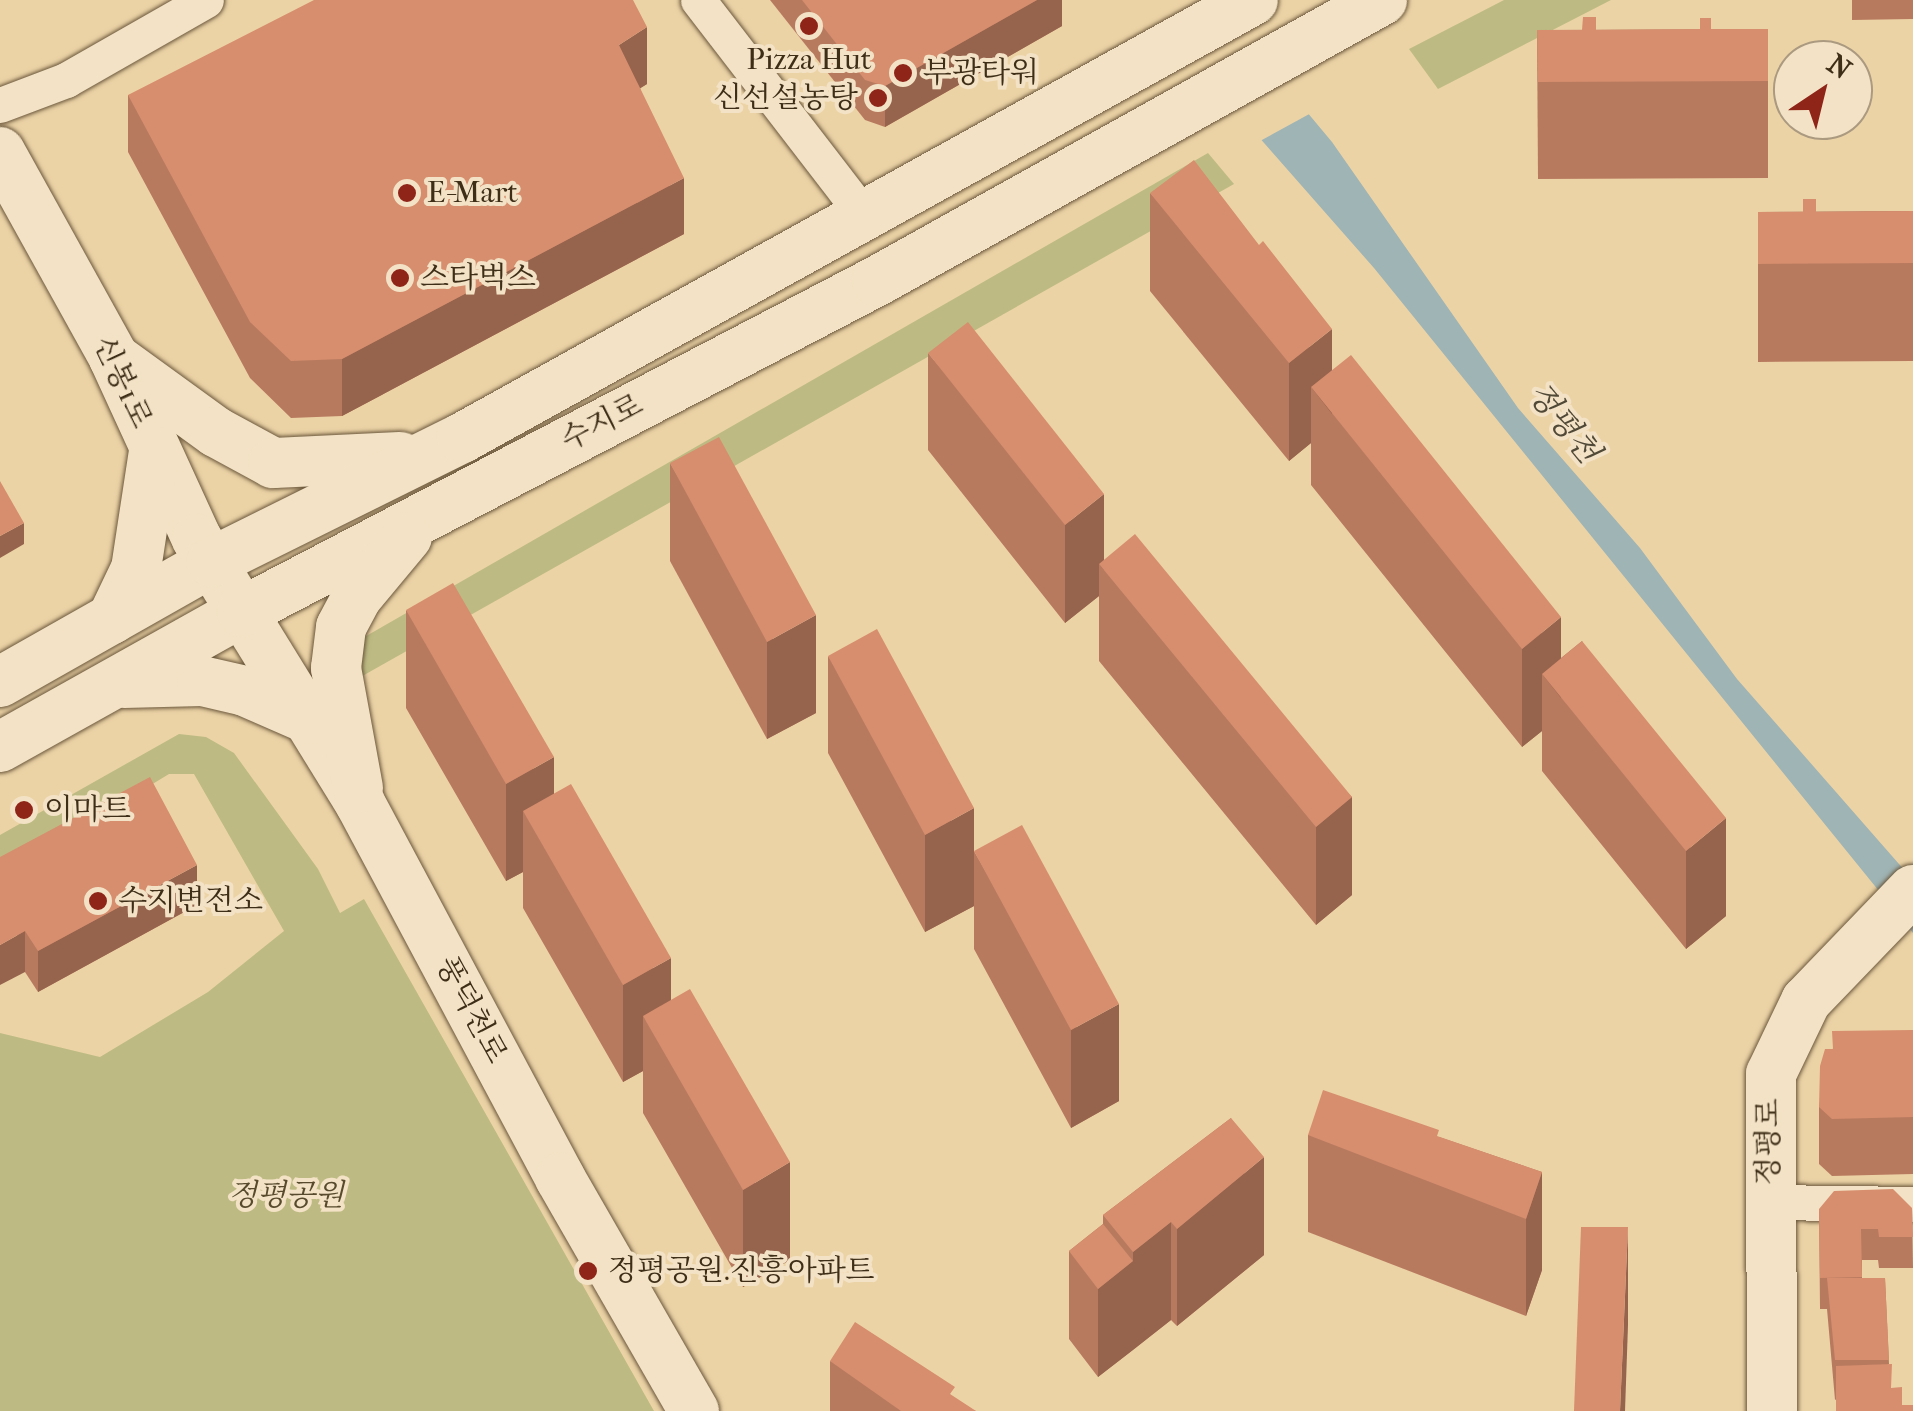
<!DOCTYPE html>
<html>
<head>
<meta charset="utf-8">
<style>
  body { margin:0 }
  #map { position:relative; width:1913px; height:1411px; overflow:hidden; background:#ecd3a6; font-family:"IM FELL French Canon","Noto Serif KR",serif }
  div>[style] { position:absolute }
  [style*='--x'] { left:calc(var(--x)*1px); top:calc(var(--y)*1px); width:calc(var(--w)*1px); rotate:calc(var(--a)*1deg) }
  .green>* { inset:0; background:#bdbb83 }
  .water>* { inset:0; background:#9fb4b4 }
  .pier>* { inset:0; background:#ecd3a6 }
  .roads { filter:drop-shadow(0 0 2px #6a573c) drop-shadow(0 0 2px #6a573c) }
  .street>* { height:35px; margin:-17.5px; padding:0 17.5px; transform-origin:17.5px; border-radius:17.5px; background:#f3e2c5 }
  .secondary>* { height:50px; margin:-25px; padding:0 25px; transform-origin:25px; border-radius:25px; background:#f3e2c5 }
  .wall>* { inset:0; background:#b87a5f }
  .shaded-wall>* { inset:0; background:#96634d }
  .building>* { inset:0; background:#d68e6e }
  .dots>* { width:28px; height:28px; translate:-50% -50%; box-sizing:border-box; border:5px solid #f3e2c5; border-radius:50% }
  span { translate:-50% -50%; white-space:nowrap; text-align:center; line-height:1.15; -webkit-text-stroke:8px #f3e2c5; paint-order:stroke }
  .poi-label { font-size:30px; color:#3e2e18 }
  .left { translate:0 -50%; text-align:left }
  .right { translate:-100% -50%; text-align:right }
  .street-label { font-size:30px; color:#3e2e18 }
  .park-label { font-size:30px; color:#574a2d; font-style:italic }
  .water-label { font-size:32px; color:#514937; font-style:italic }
  .north { position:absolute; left:1773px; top:40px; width:100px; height:100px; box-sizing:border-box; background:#f3e2c5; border:2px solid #ab9a80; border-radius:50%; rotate:35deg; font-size:28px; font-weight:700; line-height:40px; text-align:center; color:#3e2e18 }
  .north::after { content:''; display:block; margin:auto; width:35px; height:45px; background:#8f2418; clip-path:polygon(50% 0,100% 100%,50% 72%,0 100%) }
</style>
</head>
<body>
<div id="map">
  <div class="green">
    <i style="clip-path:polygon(1504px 0,1611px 0,1438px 89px,1409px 49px)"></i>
    <i style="clip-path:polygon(1208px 153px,1234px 184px,357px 679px,361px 639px)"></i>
    <i style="clip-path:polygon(179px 734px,206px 737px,234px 753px,318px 869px,340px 913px,364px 899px,654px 1411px,0 1411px,0 1033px,100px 1057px,208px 992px,284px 931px,194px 774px,169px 774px,0 877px,0 835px)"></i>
  </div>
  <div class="water">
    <i style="clip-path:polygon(1266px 63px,1332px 142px,1518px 408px,1640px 548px,1737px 679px,1913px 880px,1913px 933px,1374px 268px,1207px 78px)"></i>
  </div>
  <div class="pier">
    <i style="clip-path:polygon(1213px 0,1269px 60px,1313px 112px,1260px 141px,1134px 1px)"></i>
  </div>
  <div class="roads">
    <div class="street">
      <i style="--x:698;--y:0;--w:270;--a:52.4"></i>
      <i style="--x:0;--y:105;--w:71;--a:-20.7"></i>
      <i style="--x:66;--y:80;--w:161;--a:-29.7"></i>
      <i style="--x:1769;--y:1202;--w:144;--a:0.8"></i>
    </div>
    <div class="secondary">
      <i style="--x:0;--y:152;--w:235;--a:61"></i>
      <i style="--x:114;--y:358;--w:199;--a:65.4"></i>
      <i style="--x:197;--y:539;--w:310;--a:58.3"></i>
      <i style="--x:360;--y:803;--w:425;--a:61.9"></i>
      <i style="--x:560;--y:1178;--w:269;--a:60.1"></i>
      <i style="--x:114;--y:358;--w:126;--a:36"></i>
      <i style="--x:216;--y:432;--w:65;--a:28.5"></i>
      <i style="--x:273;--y:463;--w:128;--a:-2.7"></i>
      <i style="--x:112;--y:619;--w:55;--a:-64.4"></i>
      <i style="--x:136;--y:569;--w:119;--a:-81.3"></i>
      <i style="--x:0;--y:682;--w:244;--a:-29.5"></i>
      <i style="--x:212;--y:562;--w:279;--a:-26.4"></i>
      <i style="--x:462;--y:438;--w:904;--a:-28.97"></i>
      <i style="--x:124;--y:683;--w:78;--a:-1.5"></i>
      <i style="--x:202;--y:681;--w:44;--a:13.1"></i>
      <i style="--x:245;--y:691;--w:70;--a:23.6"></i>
      <i style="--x:0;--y:747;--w:277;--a:-29.2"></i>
      <i style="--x:242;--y:612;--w:716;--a:-27.53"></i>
      <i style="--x:877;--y:281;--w:578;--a:-29.09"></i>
      <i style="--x:358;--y:788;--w:122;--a:-100.4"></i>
      <i style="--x:336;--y:668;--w:41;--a:-83"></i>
      <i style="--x:341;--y:627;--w:34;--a:-62"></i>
      <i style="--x:357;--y:597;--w:78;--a:-50.2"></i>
      <i style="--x:1772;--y:1411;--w:337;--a:-90.2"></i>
      <i style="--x:1771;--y:1074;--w:81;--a:-64.4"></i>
      <i style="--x:1806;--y:1001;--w:154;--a:-46.1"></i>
    </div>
  </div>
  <div class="wall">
    <i style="clip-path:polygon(770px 0,1062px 0,1062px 26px,885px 127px,865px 120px)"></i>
    <i style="clip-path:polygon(1852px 0,1913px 0,1913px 19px,1852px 20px)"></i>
    <i style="clip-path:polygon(1768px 29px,1768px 178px,1538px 179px,1537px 30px)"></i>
    <i style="clip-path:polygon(647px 84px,640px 88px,684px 234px,342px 416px,291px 418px,250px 378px,128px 152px,128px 95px)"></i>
    <i style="clip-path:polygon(1150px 193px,1332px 370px,1561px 658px,1582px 641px,1726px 916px,1686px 949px,1542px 771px,1542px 731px,1522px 747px,1311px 485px,1311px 443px,1289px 461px,1150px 291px)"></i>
    <i style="clip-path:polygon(1913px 211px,1913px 361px,1758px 362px,1758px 212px)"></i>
    <i style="clip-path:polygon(928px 353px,1104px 560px,1352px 797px,1352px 895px,1316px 925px,1099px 661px,1099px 596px,1065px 623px,928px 450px)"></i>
    <i style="clip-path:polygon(670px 463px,816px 713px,767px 739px,670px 561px)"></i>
    <i style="clip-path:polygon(406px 610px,554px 794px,671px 1000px,790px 1260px,743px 1287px,643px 1113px,643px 1071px,623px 1082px,523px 908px,523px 872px,506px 881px,406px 708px)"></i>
    <i style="clip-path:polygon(828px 656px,974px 851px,1119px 1101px,1071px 1128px,974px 949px,974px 906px,925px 932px,828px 753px)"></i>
    <i style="clip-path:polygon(0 857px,197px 905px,38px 992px,25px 972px)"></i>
    <i style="clip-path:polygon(1913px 1030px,1913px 1174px,1832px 1176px,1819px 1164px,1819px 1107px,1832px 1049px)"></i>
    <i style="clip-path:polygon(1231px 1118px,1264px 1255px,1177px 1326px,1171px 1320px,1098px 1377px,1069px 1339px,1069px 1251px,1103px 1224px,1103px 1215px)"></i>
    <i style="clip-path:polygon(1308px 1135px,1439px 1137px,1542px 1172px,1542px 1270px,1526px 1316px,1308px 1232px)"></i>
    <i style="clip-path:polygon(1912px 1208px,1913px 1268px,1879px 1268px,1878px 1260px,1862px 1260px,1862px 1278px,1885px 1278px,1889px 1364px,1835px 1400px,1827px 1309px,1820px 1309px,1819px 1209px)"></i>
    <i style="clip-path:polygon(830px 1361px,976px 1411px,830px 1411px)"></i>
  </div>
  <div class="shaded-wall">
    <i style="clip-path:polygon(1037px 0,1062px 0,1062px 26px,885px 127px,885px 86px)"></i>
    <i style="clip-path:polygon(647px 27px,647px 84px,619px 102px,619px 45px)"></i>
    <i style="clip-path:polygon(684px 178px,684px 234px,342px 416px,342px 359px)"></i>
    <i style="clip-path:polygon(1332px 329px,1332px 414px,1311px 387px,1311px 443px,1289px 461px,1289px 363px)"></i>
    <i style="clip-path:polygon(1104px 494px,1104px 570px,1099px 564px,1099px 596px,1065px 623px,1065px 525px)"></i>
    <i style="clip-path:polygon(24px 523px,24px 544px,0 558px,0 536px)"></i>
    <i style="clip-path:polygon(816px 615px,816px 713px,767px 739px,767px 642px)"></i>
    <i style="clip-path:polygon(1561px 617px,1561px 698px,1542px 674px,1542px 731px,1522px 747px,1522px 649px)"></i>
    <i style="clip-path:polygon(554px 757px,554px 854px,523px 811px,523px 872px,506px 881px,506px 784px)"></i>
    <i style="clip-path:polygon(1352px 797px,1352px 895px,1316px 925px,1316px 827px)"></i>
    <i style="clip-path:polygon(974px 808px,974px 906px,925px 932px,925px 835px)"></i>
    <i style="clip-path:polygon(1726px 818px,1726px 916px,1686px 949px,1686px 851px)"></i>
    <i style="clip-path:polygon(197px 865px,197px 905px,38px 992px,38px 951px)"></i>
    <i style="clip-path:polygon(25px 931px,25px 972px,0 985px,0 945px)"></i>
    <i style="clip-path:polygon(671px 958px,671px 1055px,643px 1016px,643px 1071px,623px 1082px,623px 985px)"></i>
    <i style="clip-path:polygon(1119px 1004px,1119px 1101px,1071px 1128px,1071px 1030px)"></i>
    <i style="clip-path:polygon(1264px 1157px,1264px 1255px,1177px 1326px,1177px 1229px)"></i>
    <i style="clip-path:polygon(790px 1162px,790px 1260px,743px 1287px,743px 1190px)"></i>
    <i style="clip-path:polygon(1542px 1172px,1542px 1270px,1526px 1316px,1526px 1219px)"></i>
    <i style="clip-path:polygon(1171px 1222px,1171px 1320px,1133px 1350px,1133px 1252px)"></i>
    <i style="clip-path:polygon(1628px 1227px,1628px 1325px,1625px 1411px,1620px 1411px)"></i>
    <i style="clip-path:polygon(1133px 1261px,1133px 1350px,1098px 1377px,1098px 1289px)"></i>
  </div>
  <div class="building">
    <i style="clip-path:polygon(314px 0,633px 0,647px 27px,619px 45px,684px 178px,342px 359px,291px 361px,250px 322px,128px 95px)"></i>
    <i style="clip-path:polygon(802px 0,1037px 0,885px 86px,865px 80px)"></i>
    <i style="clip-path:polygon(1583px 17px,1596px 17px,1596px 30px,1700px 29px,1700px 18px,1711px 18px,1711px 29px,1768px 29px,1768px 81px,1538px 82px,1537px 30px,1582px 30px)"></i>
    <i style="clip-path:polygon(1194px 160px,1259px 245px,1263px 241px,1332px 329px,1289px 363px,1150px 193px)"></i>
    <i style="clip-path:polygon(1803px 199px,1816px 199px,1816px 212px,1913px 211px,1913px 263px,1758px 264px,1758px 212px,1803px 212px)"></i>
    <i style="clip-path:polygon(968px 322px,1104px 494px,1065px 525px,928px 353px)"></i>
    <i style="clip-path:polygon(1351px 355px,1561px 617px,1522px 649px,1311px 387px)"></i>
    <i style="clip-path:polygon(719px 437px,816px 615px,767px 642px,670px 463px)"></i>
    <i style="clip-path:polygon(0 481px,24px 523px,0 536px)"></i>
    <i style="clip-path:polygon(1135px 534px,1352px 797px,1316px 827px,1099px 564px)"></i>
    <i style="clip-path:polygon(453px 583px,554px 757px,506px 784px,406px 610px)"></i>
    <i style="clip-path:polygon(877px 629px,974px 808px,925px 835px,828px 656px)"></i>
    <i style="clip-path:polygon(1582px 641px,1726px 818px,1686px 851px,1542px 674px)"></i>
    <i style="clip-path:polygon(150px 777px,197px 865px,38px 951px,25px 931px,0 945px,0 857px)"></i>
    <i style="clip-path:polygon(571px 784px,671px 958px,623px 985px,523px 811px)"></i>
    <i style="clip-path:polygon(1022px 825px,1119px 1004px,1071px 1030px,974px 851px)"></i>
    <i style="clip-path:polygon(690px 989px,790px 1162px,743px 1190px,643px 1016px)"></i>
    <i style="clip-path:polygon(1913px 1030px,1913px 1117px,1832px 1119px,1819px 1107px,1820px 1066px,1825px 1049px,1833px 1049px,1832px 1031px)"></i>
    <i style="clip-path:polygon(1323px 1090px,1439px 1130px,1437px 1136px,1542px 1172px,1526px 1219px,1308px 1135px)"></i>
    <i style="clip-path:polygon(1231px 1118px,1264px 1157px,1177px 1229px,1171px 1222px,1133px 1252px,1103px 1215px)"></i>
    <i style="clip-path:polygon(1893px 1189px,1912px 1208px,1913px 1237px,1879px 1237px,1878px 1229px,1861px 1229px,1862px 1277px,1820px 1278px,1819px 1209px,1834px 1191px)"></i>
    <i style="clip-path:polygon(1103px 1224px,1133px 1261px,1098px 1289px,1069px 1251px)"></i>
    <i style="clip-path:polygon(1581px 1227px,1628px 1227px,1620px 1411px,1574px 1411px)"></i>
    <i style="clip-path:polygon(1827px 1278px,1885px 1278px,1889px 1360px,1835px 1360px)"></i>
    <i style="clip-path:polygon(855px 1322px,955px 1387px,950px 1394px,976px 1411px,901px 1411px,830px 1361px)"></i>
    <i style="clip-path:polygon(1892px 1364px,1891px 1388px,1902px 1387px,1902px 1405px,1913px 1405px,1913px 1411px,1836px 1411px,1836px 1366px)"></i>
  </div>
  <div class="dots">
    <i style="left:809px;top:26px;background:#8f2418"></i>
    <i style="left:903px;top:73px;background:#8f2418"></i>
    <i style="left:878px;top:98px;background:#8f2418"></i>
    <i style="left:407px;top:193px;background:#8f2418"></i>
    <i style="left:400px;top:278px;background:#8f2418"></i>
    <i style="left:24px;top:810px;background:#8f2418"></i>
    <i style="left:98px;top:901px;background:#8f2418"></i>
    <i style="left:588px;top:1271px;background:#8f2418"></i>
  </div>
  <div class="poi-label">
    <span style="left:809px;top:60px">Pizza Hut</span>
    <span class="left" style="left:923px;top:73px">부광타워</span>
    <span class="right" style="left:858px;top:98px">신선설농탕</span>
    <span class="left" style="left:427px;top:193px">E-Mart</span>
    <span class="left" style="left:420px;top:278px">스타벅스</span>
    <span class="left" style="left:44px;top:810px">이마트</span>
    <span class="left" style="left:118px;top:901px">수지변전소</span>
    <span class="left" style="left:608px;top:1271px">정평공원.진흥아파트</span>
  </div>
  <div class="street-label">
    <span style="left:122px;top:382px;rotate:65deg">신봉1로</span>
    <span style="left:602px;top:423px;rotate:-27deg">수지로</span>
    <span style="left:471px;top:1010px;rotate:62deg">풍덕천로</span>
    <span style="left:1769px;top:1142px;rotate:-90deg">정평로</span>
  </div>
  <div class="park-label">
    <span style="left:286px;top:1196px">정평공원</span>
  </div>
  <div class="water-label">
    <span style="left:1563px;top:423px;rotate:51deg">정평천</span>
  </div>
  <div class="north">N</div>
</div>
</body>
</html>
